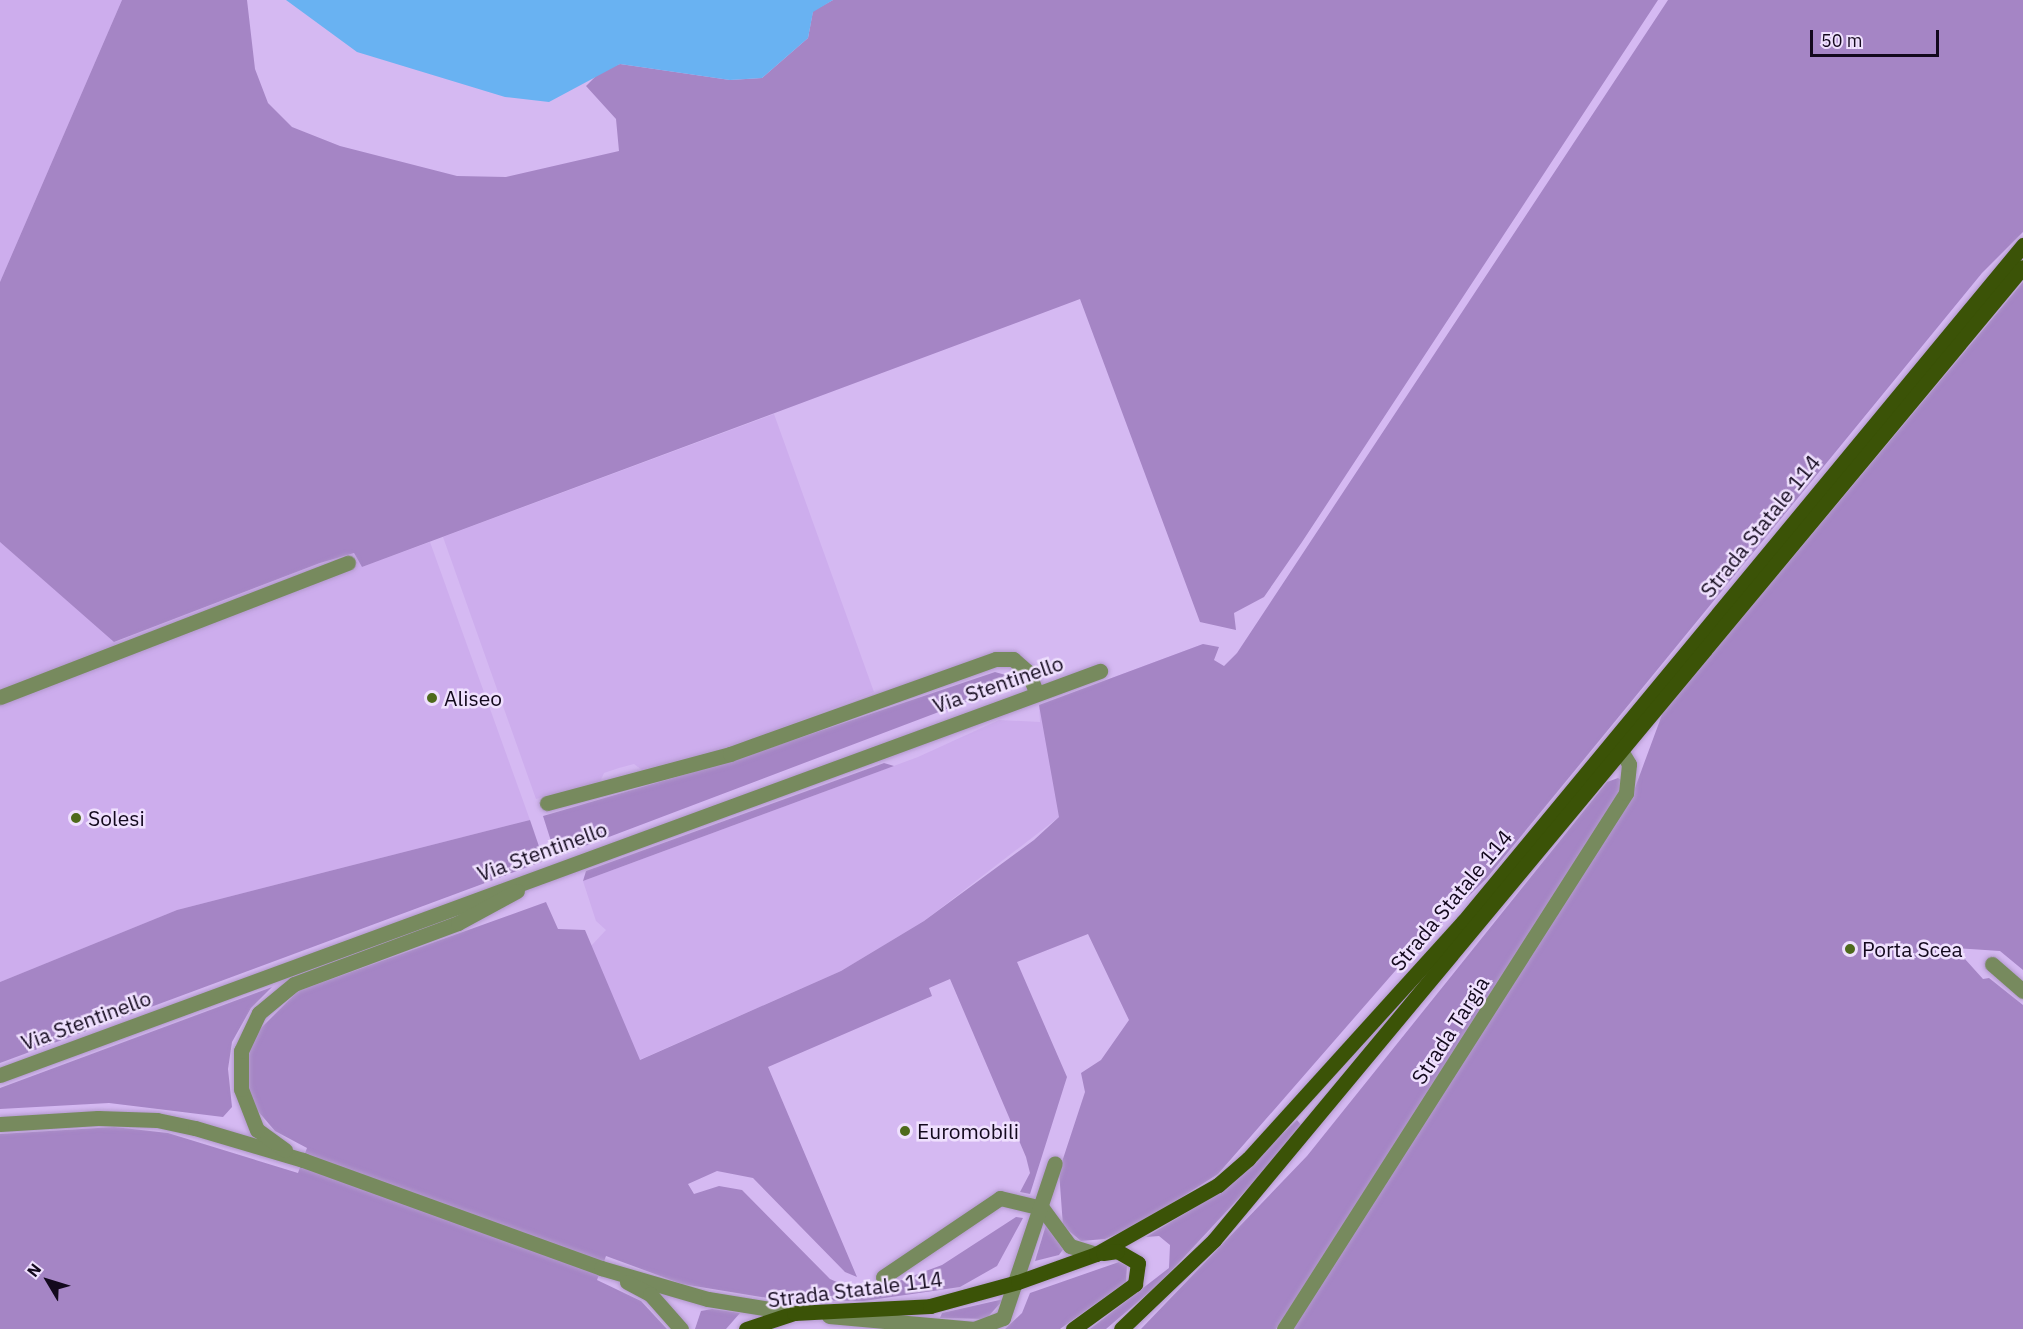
<!DOCTYPE html>
<html>
<head>
<meta charset="utf-8">
<style>
  body { margin:0 }
  #map { position:relative; width:2023px; height:1329px; overflow:hidden; background:#d5b9f2; font-family:"IBM Plex Sans",sans-serif }
  div>[style] { position:absolute }
  [style*='--x'] { left:calc(var(--x)*1px); top:calc(var(--y)*1px); width:calc(var(--w)*1px); rotate:calc(var(--a)*1deg) }
  .built>* { inset:0; background:#cdaded }
  .green>* { inset:0; background:#a585c5 }
  .water>* { inset:0; background:#69b2f2 }
  .roads { filter:drop-shadow(0 0 2px #b299cc) drop-shadow(0 0 2px #b299cc) }
  .minor>* { height:15px; margin:-7.5px; padding:0 7.5px; transform-origin:7.5px; border-radius:7.5px; background:#778a5e }
  .major>* { height:15px; margin:-7.5px; padding:0 7.5px; transform-origin:7.5px; border-radius:7.5px; background:#3b5307 }
  .dots>* { width:16px; height:16px; translate:-50% -50%; box-sizing:border-box; border:3px solid #efe0fe; border-radius:50% }
  span { translate:-50% -50%; white-space:nowrap; text-align:center; line-height:1.15; -webkit-text-stroke:5px #efe0fe; paint-order:stroke }
  .street-label { font-size:21px; color:#13091d }
  .poi-label { font-size:21px; color:#13091d }
  .left { translate:0 -50%; text-align:left }
  .north { position:absolute; left:18px; top:1251px; width:60px; height:60px; -webkit-text-stroke:4px #efe0fe; paint-order:stroke; rotate:308deg; font-size:16px; font-weight:700; line-height:24px; text-align:center; color:#13091d }
  .north::after { content:''; display:block; margin:auto; width:21px; height:27px; background:#13091d; clip-path:polygon(50% 0,100% 100%,50% 72%,0 100%) }
  .scale { position:absolute; left:1810px; top:30px; width:129px; height:27px; box-sizing:border-box; border:3px solid #13091d; border-top:0; padding-left:8px; font-size:18px; line-height:21px; white-space:nowrap; color:#13091d; -webkit-text-stroke:4px #efe0fe; paint-order:stroke }
</style>
</head>
<body>
<div id="map">
  <div class="built">
    <i style="clip-path:polygon(0 0,122px 0,0 282px)"></i>
    <i style="clip-path:polygon(774px 414px,874px 692px,729px 748px,642px 770px,634px 764px,619px 768px,604px 773px,600px 782px,536px 799px,443px 537px)"></i>
    <i style="clip-path:polygon(0 542px,115px 642px,320px 563px,354px 552px,362px 567px,430px 542px,530px 820px,177px 910px,0 982px)"></i>
    <i style="clip-path:polygon(1203px 644px,1059px 817px,924px 921px,841px 971px,639px 1060px,591px 946px,606px 930px,596px 921px,583px 881px,918px 757px,999px 720px,1040px 722px,1039px 705px)"></i>
  </div>
  <div class="green">
    <i style="clip-path:polygon(122px 0,247px 0,255px 69px,268px 103px,292px 127px,340px 146px,457px 176px,506px 177px,619px 151px,616px 119px,586px 86px,601px 71px,620px 64px,730px 80px,762px 78px,808px 38px,813px 11px,833px 0,1658px 0,1302px 542px,1264px 597px,1234px 613px,1236px 630px,1200px 622px,1080px 299px,362px 567px,354px 553px,320px 563px,114px 642px,0 542px,0 282px)"></i>
    <i style="clip-path:polygon(1668px 0,2023px 0,2023px 232px,1982px 273px,1486px 879px,1409px 955px,1218px 1174px,1138px 1225px,1105px 1239px,1081px 1241px,1063px 1226px,1059px 1171px,1085px 1092px,1081px 1073px,1101px 1060px,1129px 1020px,1088px 934px,1017px 962px,1067px 1077px,1030px 1194px,1020px 1192px,1030px 1173px,1026px 1157px,950px 979px,929px 988px,932px 996px,768px 1067px,857px 1277px,845px 1272px,753px 1178px,717px 1171px,688px 1184px,694px 1194px,719px 1186px,742px 1190px,830px 1279px,864px 1294px,942px 1265px,1016px 1217px,1023px 1218px,997px 1266px,960px 1287px,864px 1301px,780px 1300px,682px 1284px,606px 1256px,597px 1280px,641px 1301px,667px 1329px,0 1329px,0 1134px,114px 1127px,168px 1133px,298px 1173px,307px 1148px,275px 1131px,257px 1110px,247px 1086px,248px 1054px,257px 1032px,298px 991px,546px 902px,558px 929px,585px 930px,640px 1060px,841px 971px,924px 921px,1034px 840px,1059px 817px,1039px 705px,1203px 644px,1219px 647px,1214px 660px,1224px 666px,1237px 653px)"></i>
    <i style="clip-path:polygon(2023px 282px,2023px 970px,2000px 951px,1955px 948px,1983px 979px,1989px 978px,2023px 1005px,2023px 1329px,1293px 1329px,1632px 796px,1663px 712px)"></i>
    <i style="clip-path:polygon(995px 672px,1009px 676px,1010px 685px,556px 857px,543px 816px,731px 761px)"></i>
    <i style="clip-path:polygon(884px 763px,894px 766px,583px 881px,586px 871px)"></i>
    <i style="clip-path:polygon(1618px 778px,1623px 781px,1616px 799px,1276px 1329px,1141px 1329px,1307px 1156px,1607px 782px)"></i>
    <i style="clip-path:polygon(530px 820px,544px 861px,0 1063px,0 982px,177px 910px)"></i>
    <i style="clip-path:polygon(272px 987px,251px 1008px,232px 1042px,228px 1069px,232px 1107px,223px 1117px,109px 1103px,0 1109px,0 1088px)"></i>
    <i style="clip-path:polygon(1297px 1120px,1301px 1125px,1251px 1185px,1159px 1284px,1106px 1329px,1090px 1329px,1169px 1268px,1170px 1245px,1159px 1236px,1146px 1237px,1222px 1191px)"></i>
    <i style="clip-path:polygon(1046px 1225px,1064px 1248px,1059px 1255px,1035px 1261px)"></i>
    <i style="clip-path:polygon(1119px 1262px,1127px 1266px,1126px 1282px,1060px 1329px,1005px 1329px,1022px 1313px,1030px 1293px)"></i>
    <i style="clip-path:polygon(1004px 1299px,986px 1319px,940px 1318px,942px 1313px)"></i>
    <i style="clip-path:polygon(712px 1309px,740px 1313px,726px 1329px,695px 1329px,701px 1311px)"></i>
  </div>
  <div class="water">
    <i style="clip-path:polygon(286px 0,833px 0,813px 12px,808px 38px,762px 78px,730px 80px,620px 64px,549px 102px,505px 97px,357px 52px)"></i>
  </div>
  <div class="roads">
    <div class="minor">
      <i style="--x:0;--y:697;--w:373;--a:-21.1"></i>
      <i style="--x:547;--y:803;--w:189;--a:-15"></i>
      <i style="--x:730;--y:754;--w:282;--a:-19.7"></i>
      <i style="--x:996;--y:659;--w:17;--a:0"></i>
      <i style="--x:1013;--y:659;--w:20;--a:41"></i>
      <i style="--x:1028;--y:672;--w:22;--a:68"></i>
      <i style="--x:1992;--y:964;--w:41;--a:41.1"></i>
      <i style="--x:0;--y:1075;--w:1172;--a:-20.17"></i>
      <i style="--x:0;--y:1124;--w:98;--a:-3.5"></i>
      <i style="--x:98;--y:1118;--w:59;--a:1.9"></i>
      <i style="--x:157;--y:1120;--w:39;--a:12"></i>
      <i style="--x:195;--y:1128;--w:113;--a:16.5"></i>
      <i style="--x:303;--y:1160;--w:317;--a:19.9"></i>
      <i style="--x:601;--y:1268;--w:111;--a:16.2"></i>
      <i style="--x:708;--y:1299;--w:87;--a:9.2"></i>
      <i style="--x:285;--y:1150;--w:34;--a:-144"></i>
      <i style="--x:257;--y:1130;--w:44;--a:-111.3"></i>
      <i style="--x:241;--y:1089;--w:38;--a:-90"></i>
      <i style="--x:241;--y:1051;--w:42;--a:-64.7"></i>
      <i style="--x:259;--y:1013;--w:45;--a:-39.6"></i>
      <i style="--x:294;--y:984;--w:175;--a:-20.4"></i>
      <i style="--x:458;--y:923;--w:67;--a:-28.5"></i>
      <i style="--x:883;--y:1277;--w:141;--a:-34"></i>
      <i style="--x:1000;--y:1198;--w:43;--a:13.4"></i>
      <i style="--x:1042;--y:1208;--w:47;--a:53.6"></i>
      <i style="--x:1070;--y:1246;--w:27;--a:17"></i>
      <i style="--x:627;--y:1282;--w:26;--a:28"></i>
      <i style="--x:650;--y:1294;--w:47;--a:48.5"></i>
      <i style="--x:829;--y:1316;--w:146;--a:5.1"></i>
      <i style="--x:974;--y:1329;--w:31;--a:-21"></i>
      <i style="--x:1003;--y:1318;--w:163;--a:-71.5"></i>
      <i style="--x:1284;--y:1329;--w:636;--a:-57.46"></i>
      <i style="--x:1626;--y:793;--w:29;--a:-84"></i>
      <i style="--x:1629;--y:764;--w:17;--a:-121"></i>
    </div>
    <div class="major">
      <i style="--x:746;--y:1329;--w:51;--a:-18.4"></i>
      <i style="--x:794;--y:1313;--w:136;--a:-2.9"></i>
      <i style="--x:930;--y:1306;--w:91;--a:-15.3"></i>
      <i style="--x:1018;--y:1282;--w:83;--a:-19.7"></i>
      <i style="--x:1096;--y:1254;--w:140;--a:-29.5"></i>
      <i style="--x:1218;--y:1185;--w:40;--a:-41"></i>
      <i style="--x:1248;--y:1159;--w:320;--a:-47.8"></i>
      <i style="--x:1463;--y:922;--w:879;--a:-50.4"></i>
      <i style="--x:1073;--y:1329;--w:77;--a:-36"></i>
      <i style="--x:1135;--y:1284;--w:21;--a:-82"></i>
      <i style="--x:1138;--y:1263;--w:24;--a:-150"></i>
      <i style="--x:1117;--y:1251;--w:14;--a:172"></i>
      <i style="--x:1121;--y:1329;--w:129;--a:-43.7"></i>
      <i style="--x:1214;--y:1240;--w:1265;--a:-50.26"></i>
    </div>
  </div>
  <div class="dots">
    <i style="left:432px;top:698px;background:#4e6a1c"></i>
    <i style="left:76px;top:818px;background:#4e6a1c"></i>
    <i style="left:1850px;top:949px;background:#4e6a1c"></i>
    <i style="left:905px;top:1131px;background:#4e6a1c"></i>
  </div>
  <div class="street-label">
    <span style="left:1760px;top:526px;rotate:-51deg">Strada Statale 114</span>
    <span style="left:998px;top:684px;rotate:-19deg">Via Stentinello</span>
    <span style="left:542px;top:851px;rotate:-20deg">Via Stentinello</span>
    <span style="left:1451px;top:900px;rotate:-50deg">Strada Statale 114</span>
    <span style="left:86px;top:1020px;rotate:-20deg">Via Stentinello</span>
    <span style="left:1450px;top:1030px;rotate:-57deg">Strada Targia</span>
    <span style="left:855px;top:1289px;rotate:-7deg">Strada Statale 114</span>
  </div>
  <div class="poi-label">
    <span class="left" style="left:444px;top:698px">Aliseo</span>
    <span class="left" style="left:88px;top:818px">Solesi</span>
    <span class="left" style="left:1862px;top:949px">Porta Scea</span>
    <span class="left" style="left:917px;top:1131px">Euromobili</span>
  </div>
  <div class="north">N</div>
  <div class="scale">50 m</div>
</div>
</body>
</html>
